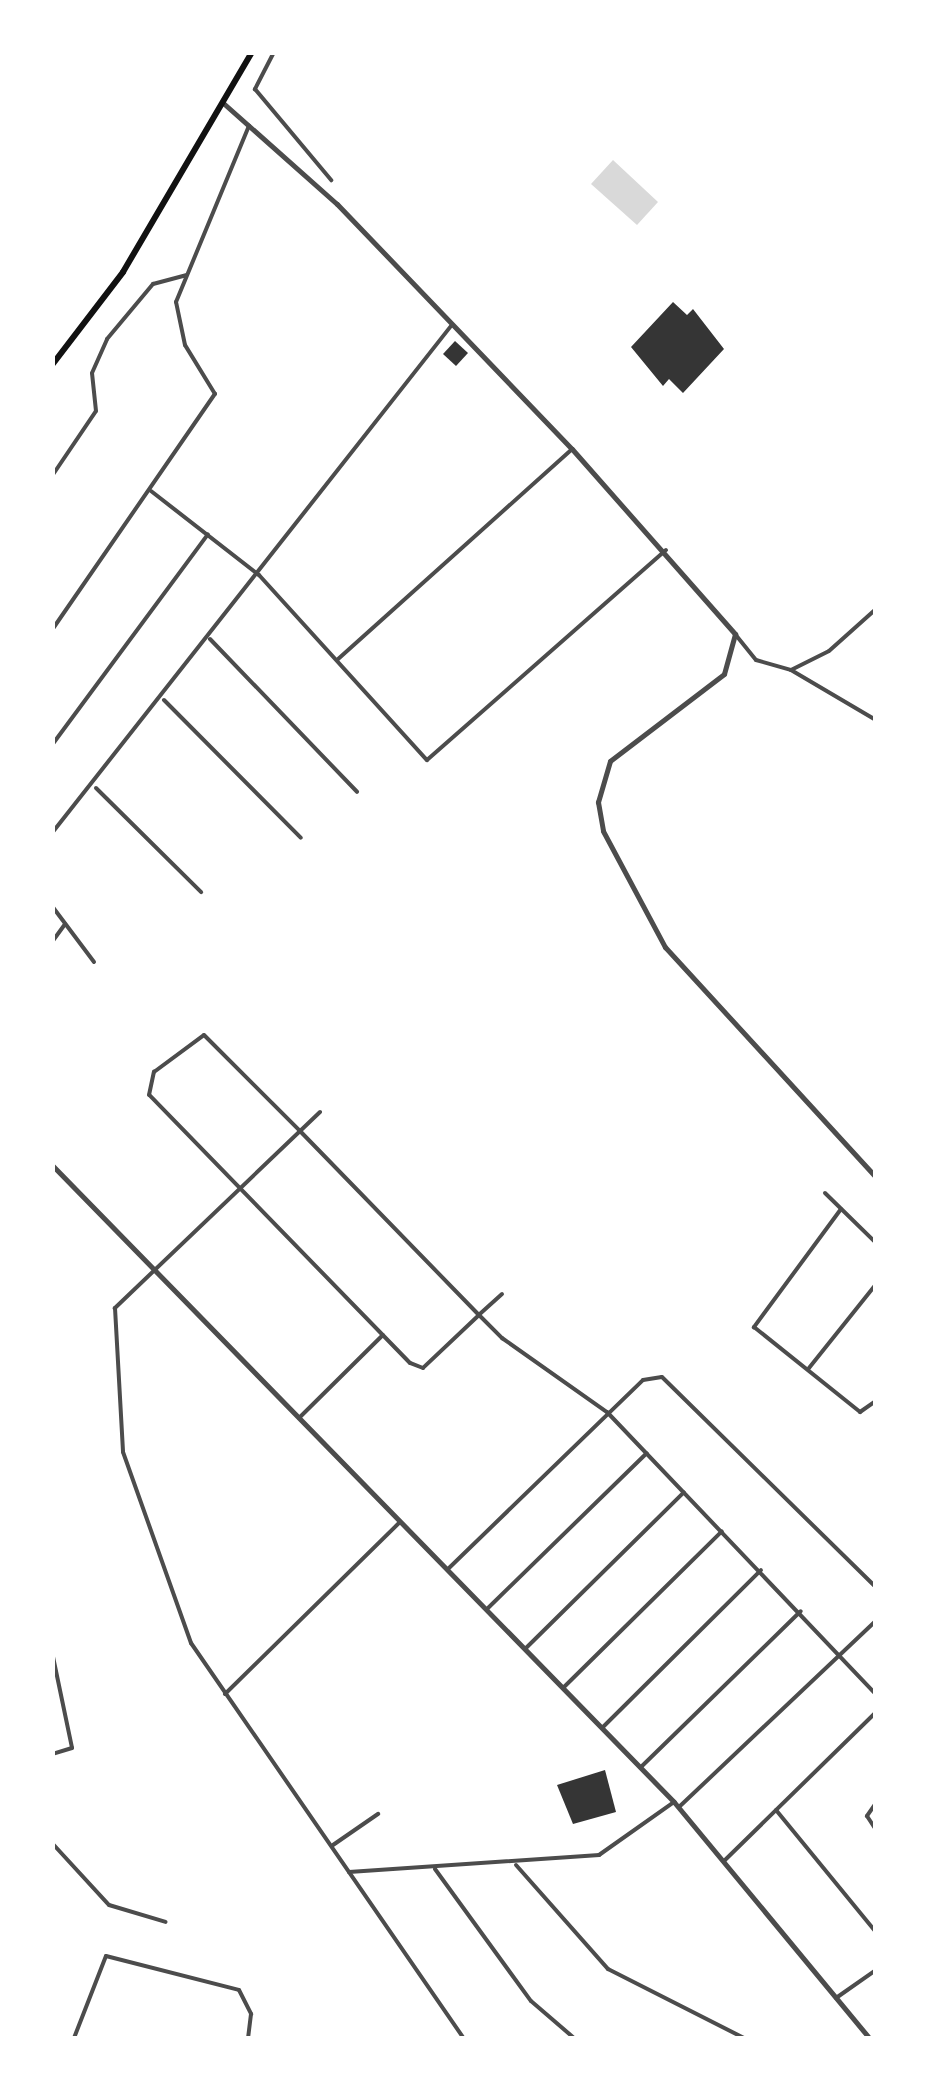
<!DOCTYPE html>
<html>
<head>
<meta charset="utf-8">
<style>
  body { margin:0 }
  #map { position:relative; width:928px; height:2091px; overflow:hidden; background:#fff; font-family:"Open Sans",sans-serif }
  div>[style] { position:absolute }
  [style*='--x'] { left:calc(var(--x)*1px); top:calc(var(--y)*1px); width:calc(var(--w)*1px); rotate:calc(var(--a)*1deg) }
  .water>* { inset:0; background:#d9d9d9 }
  .building>* { inset:0; background:#353535 }
  .minor>* { height:4px; margin:-2px; padding:0 2px; transform-origin:2px; border-radius:2px; background:#4c4c4c }
  .tertiary>* { height:5px; margin:-2.5px; padding:0 2.5px; transform-origin:2.5px; border-radius:2.5px; background:#4c4c4c }
  .primary>* { height:6px; margin:-3px; padding:0 3px; transform-origin:3px; border-radius:3px; background:#111 }
  span { translate:-50% -50%; white-space:nowrap; text-align:center; line-height:1.15; -webkit-text-stroke:8px #fff; paint-order:stroke }
  .frame { position:absolute; inset:0; border:55px solid #fff; pointer-events:none }
</style>
</head>
<body>
<div id="map">
  <div class="water">
    <i style="clip-path:polygon(613px 160px,658px 202px,637px 225px,591px 184px)"></i>
  </div>
  <div class="building">
    <i style="clip-path:polygon(673px 302px,687px 315px,693px 309px,724px 349px,683px 393px,669px 379px,663px 386px,631px 347px)"></i>
    <i style="clip-path:polygon(455px 341px,468px 353px,456px 366px,443px 354px)"></i>
    <i style="clip-path:polygon(605px 1770px,616px 1812px,573px 1824px,557px 1785px)"></i>
  </div>
  <div class="minor">
    <i style="--x:274;--y:52;--w:42;--a:117.2"></i>
    <i style="--x:255;--y:89;--w:119;--a:50.1"></i>
    <i style="--x:52;--y:476;--w:78;--a:-55.9"></i>
    <i style="--x:96;--y:411;--w:38;--a:-96"></i>
    <i style="--x:92;--y:373;--w:37;--a:-66"></i>
    <i style="--x:107;--y:339;--w:72;--a:-50.1"></i>
    <i style="--x:153;--y:284;--w:34;--a:-15"></i>
    <i style="--x:151;--y:491;--w:137;--a:37.9"></i>
    <i style="--x:259;--y:575;--w:250;--a:47.8"></i>
    <i style="--x:427;--y:760;--w:318;--a:-41.3"></i>
    <i style="--x:52;--y:630;--w:287;--a:-55.4"></i>
    <i style="--x:215;--y:394;--w:57;--a:-121.5"></i>
    <i style="--x:185;--y:345;--w:44;--a:-101.8"></i>
    <i style="--x:176;--y:302;--w:191;--a:-67.5"></i>
    <i style="--x:735;--y:634;--w:33;--a:51"></i>
    <i style="--x:756;--y:660;--w:36;--a:16"></i>
    <i style="--x:791;--y:670;--w:42;--a:-26.6"></i>
    <i style="--x:829;--y:651;--w:63;--a:-41.8"></i>
    <i style="--x:210;--y:639;--w:212;--a:46.1"></i>
    <i style="--x:337;--y:660;--w:316;--a:-41.9"></i>
    <i style="--x:791;--y:670;--w:99;--a:30.5"></i>
    <i style="--x:164;--y:700;--w:194;--a:45.2"></i>
    <i style="--x:52;--y:745;--w:262;--a:-53.5"></i>
    <i style="--x:96;--y:788;--w:148;--a:44.7"></i>
    <i style="--x:52;--y:833;--w:645;--a:-51.8"></i>
    <i style="--x:52;--y:906;--w:70;--a:53.1"></i>
    <i style="--x:52;--y:942;--w:22;--a:-54"></i>
    <i style="--x:320;--y:1112;--w:284;--a:136.3"></i>
    <i style="--x:115;--y:1308;--w:144;--a:86.8"></i>
    <i style="--x:123;--y:1452;--w:203;--a:70.4"></i>
    <i style="--x:191;--y:1643;--w:480;--a:55.4"></i>
    <i style="--x:825;--y:1193;--w:71;--a:44.4"></i>
    <i style="--x:841;--y:1209;--w:147;--a:126.4"></i>
    <i style="--x:754;--y:1327;--w:136;--a:38.7"></i>
    <i style="--x:860;--y:1412;--w:19;--a:-35"></i>
    <i style="--x:502;--y:1294;--w:31;--a:138"></i>
    <i style="--x:479;--y:1315;--w:77;--a:136.6"></i>
    <i style="--x:423;--y:1368;--w:14;--a:-159"></i>
    <i style="--x:410;--y:1363;--w:374;--a:-134.2"></i>
    <i style="--x:149;--y:1095;--w:24;--a:-78"></i>
    <i style="--x:154;--y:1072;--w:62;--a:-36.5"></i>
    <i style="--x:204;--y:1035;--w:136;--a:45"></i>
    <i style="--x:300;--y:1131;--w:257;--a:45.8"></i>
    <i style="--x:479;--y:1315;--w:33;--a:45"></i>
    <i style="--x:502;--y:1338;--w:128;--a:35.2"></i>
    <i style="--x:607;--y:1412;--w:390;--a:46.4"></i>
    <i style="--x:809;--y:1368;--w:107;--a:-51.4"></i>
    <i style="--x:299;--y:1418;--w:118;--a:-44.7"></i>
    <i style="--x:449;--y:1568;--w:270;--a:-44.1"></i>
    <i style="--x:643;--y:1380;--w:19;--a:-9"></i>
    <i style="--x:662;--y:1377;--w:300;--a:44.5"></i>
    <i style="--x:487;--y:1609;--w:223;--a:-44.3"></i>
    <i style="--x:525;--y:1649;--w:223;--a:-44.6"></i>
    <i style="--x:52;--y:1652;--w:98;--a:78.2"></i>
    <i style="--x:72;--y:1748;--w:21;--a:163"></i>
    <i style="--x:563;--y:1688;--w:223;--a:-44.6"></i>
    <i style="--x:225;--y:1694;--w:245;--a:-44.5"></i>
    <i style="--x:602;--y:1728;--w:224;--a:-44.8"></i>
    <i style="--x:641;--y:1767;--w:223;--a:-44.3"></i>
    <i style="--x:876;--y:1803;--w:16;--a:125"></i>
    <i style="--x:867;--y:1816;--w:17;--a:57"></i>
    <i style="--x:679;--y:1807;--w:271;--a:-43.4"></i>
    <i style="--x:776;--y:1810;--w:158;--a:50.7"></i>
    <i style="--x:52;--y:1843;--w:84;--a:47.4"></i>
    <i style="--x:109;--y:1905;--w:59;--a:16.6"></i>
    <i style="--x:333;--y:1845;--w:55;--a:-34.6"></i>
    <i style="--x:724;--y:1861;--w:213;--a:-44.4"></i>
    <i style="--x:516;--y:1865;--w:139;--a:48.5"></i>
    <i style="--x:608;--y:1969;--w:153;--a:26.9"></i>
    <i style="--x:435;--y:1869;--w:163;--a:54"></i>
    <i style="--x:531;--y:2001;--w:57;--a:40.7"></i>
    <i style="--x:349;--y:1872;--w:251;--a:-3.9"></i>
    <i style="--x:599;--y:1855;--w:92;--a:-35.2"></i>
    <i style="--x:836;--y:1998;--w:49;--a:-35"></i>
    <i style="--x:74;--y:2038;--w:88;--a:-68.7"></i>
    <i style="--x:106;--y:1956;--w:137;--a:14.3"></i>
    <i style="--x:239;--y:1990;--w:27;--a:63"></i>
    <i style="--x:251;--y:2014;--w:24;--a:97"></i>
  </div>
  <div class="tertiary">
    <i style="--x:222;--y:102;--w:154;--a:41.6"></i>
    <i style="--x:337;--y:204;--w:339;--a:46.2"></i>
    <i style="--x:572;--y:449;--w:247;--a:48.6"></i>
    <i style="--x:735;--y:634;--w:41;--a:105.4"></i>
    <i style="--x:724;--y:674;--w:143;--a:142.7"></i>
    <i style="--x:610;--y:761;--w:43;--a:106.3"></i>
    <i style="--x:598;--y:802;--w:29;--a:80"></i>
    <i style="--x:603;--y:831;--w:132;--a:61.9"></i>
    <i style="--x:665;--y:947;--w:312;--a:47.5"></i>
    <i style="--x:52;--y:1165;--w:890;--a:45.68"></i>
    <i style="--x:674;--y:1802;--w:306;--a:50.4"></i>
  </div>
  <div class="primary">
    <i style="--x:52;--y:365;--w:117;--a:-52.6"></i>
    <i style="--x:123;--y:272;--w:255;--a:-59.6"></i>
  </div>
  <div class="frame"></div>
</div>
</body>
</html>
